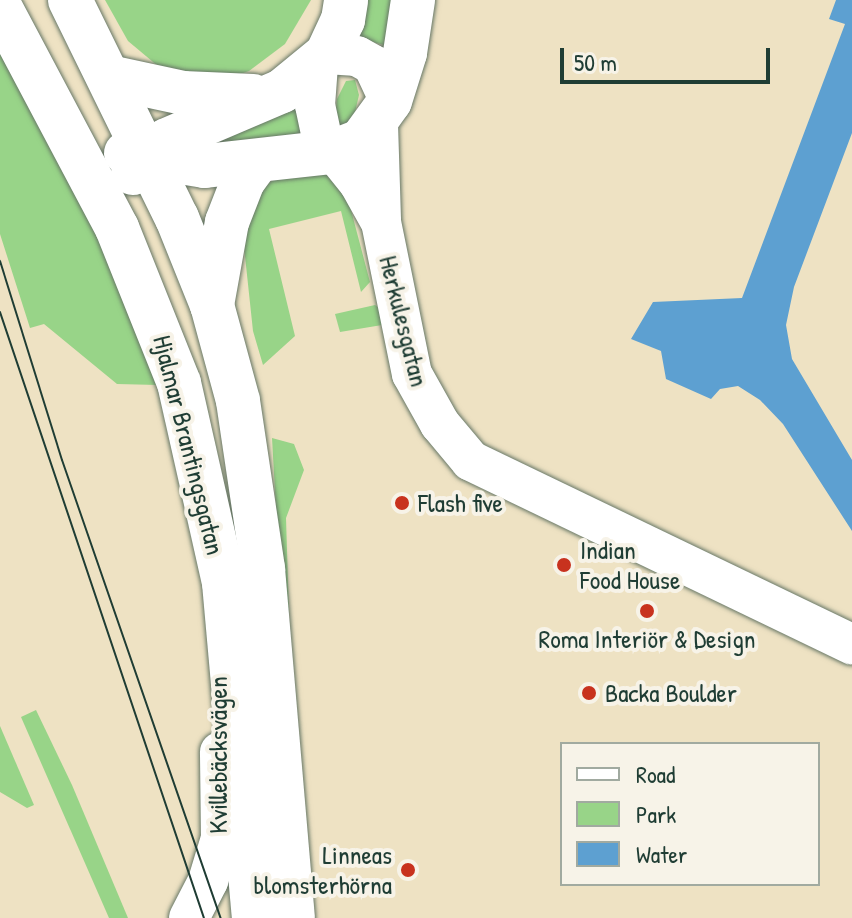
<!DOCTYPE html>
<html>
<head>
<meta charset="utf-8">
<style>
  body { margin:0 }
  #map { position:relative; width:852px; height:918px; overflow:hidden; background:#eee2c3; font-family:"Patrick Hand",sans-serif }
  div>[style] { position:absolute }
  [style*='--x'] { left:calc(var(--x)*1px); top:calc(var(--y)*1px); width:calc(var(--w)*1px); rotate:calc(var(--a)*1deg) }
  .green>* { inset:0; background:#98d488 }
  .water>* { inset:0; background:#5da0d1 }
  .roads { filter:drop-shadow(0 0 2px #677766) drop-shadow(0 0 2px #677766) }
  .minor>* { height:40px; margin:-20px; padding:0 20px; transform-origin:20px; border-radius:20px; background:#fff }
  .major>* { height:44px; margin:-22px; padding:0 22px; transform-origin:22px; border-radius:22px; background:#fff }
  .highway>* { height:44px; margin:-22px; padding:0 22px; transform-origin:22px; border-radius:22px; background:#fff }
  .tram>* { height:2px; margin:-1px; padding:0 1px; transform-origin:1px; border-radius:1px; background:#1f3d34 }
  .dots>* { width:22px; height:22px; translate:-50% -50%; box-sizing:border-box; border:4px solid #f7f3e8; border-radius:50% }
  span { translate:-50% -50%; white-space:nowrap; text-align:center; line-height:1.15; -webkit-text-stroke:8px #f7f3e8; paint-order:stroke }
  .street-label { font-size:26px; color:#1f3d34 }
  .poi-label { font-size:26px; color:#1f3d34 }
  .left { translate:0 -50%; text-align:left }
  .right { translate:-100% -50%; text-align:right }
  .legend { position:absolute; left:560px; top:742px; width:260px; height:144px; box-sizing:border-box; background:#f7f3e8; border:2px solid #a1aaa0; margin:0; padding:10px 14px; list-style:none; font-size:24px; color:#1f3d34 }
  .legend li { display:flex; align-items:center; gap:16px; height:40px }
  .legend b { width:40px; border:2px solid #a1aaa0 }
  .scale { position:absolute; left:560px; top:48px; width:210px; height:36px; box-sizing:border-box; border:4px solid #1f3d34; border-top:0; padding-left:10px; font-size:24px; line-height:28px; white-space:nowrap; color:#1f3d34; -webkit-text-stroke:6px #f7f3e8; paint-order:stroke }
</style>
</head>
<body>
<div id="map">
  <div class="green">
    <i style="clip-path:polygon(105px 0,311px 0,285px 44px,249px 71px,225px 79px,165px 72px,128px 41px)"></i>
    <i style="clip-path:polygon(363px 0,397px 0,388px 46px,361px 39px,357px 32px)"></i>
    <i style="clip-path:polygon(0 42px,84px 199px,158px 385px,117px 384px,44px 324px,30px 328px,0 234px)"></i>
    <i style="clip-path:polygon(355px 80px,359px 95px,352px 125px,342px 131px,335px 119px,337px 99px,346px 81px)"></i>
    <i style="clip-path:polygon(294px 107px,300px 112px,301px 139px,193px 154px)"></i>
    <i style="clip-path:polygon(310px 170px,327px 175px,347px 195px,370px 282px,361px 292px,341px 211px,269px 229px,295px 336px,263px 365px,253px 331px,242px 228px,256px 192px,275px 179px)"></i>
    <i style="clip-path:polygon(375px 305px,385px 312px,388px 324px,340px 332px,335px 314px)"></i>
    <i style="clip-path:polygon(272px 438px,294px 444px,304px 470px,286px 518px,289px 615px,282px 616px)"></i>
    <i style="clip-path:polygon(36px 710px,72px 785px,128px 918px,109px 918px,21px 717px)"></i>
    <i style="clip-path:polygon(0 726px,34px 805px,27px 808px,0 792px)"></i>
  </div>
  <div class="water">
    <i style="clip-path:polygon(836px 0,852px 0,852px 133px,794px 287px,786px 325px,792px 359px,852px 460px,852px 531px,783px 424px,760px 400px,738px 386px,720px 389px,711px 399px,666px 379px,661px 351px,631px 339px,653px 302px,742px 298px,845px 24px,829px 19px)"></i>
  </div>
  <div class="roads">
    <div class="minor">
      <i style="--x:327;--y:54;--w:30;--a:4"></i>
      <i style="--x:357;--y:56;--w:18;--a:29"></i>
      <i style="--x:373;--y:65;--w:40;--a:65"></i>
      <i style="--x:318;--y:65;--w:40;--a:94.3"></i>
      <i style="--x:315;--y:105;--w:33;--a:78"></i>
      <i style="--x:322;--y:137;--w:59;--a:51.2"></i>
      <i style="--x:359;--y:183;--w:41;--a:60.9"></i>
      <i style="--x:378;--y:124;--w:98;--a:88.2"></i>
      <i style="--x:381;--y:222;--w:155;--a:78.5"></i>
      <i style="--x:412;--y:374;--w:57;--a:60.8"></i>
      <i style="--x:440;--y:424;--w:48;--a:50"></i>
      <i style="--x:471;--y:461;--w:423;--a:25.7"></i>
      <i style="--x:189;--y:918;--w:42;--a:-62.8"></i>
      <i style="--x:208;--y:881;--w:45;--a:-73.2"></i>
      <i style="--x:221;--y:838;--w:86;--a:-90.7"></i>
    </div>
    <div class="major">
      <i style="--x:70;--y:0;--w:243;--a:63.9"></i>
      <i style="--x:177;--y:218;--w:94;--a:68.1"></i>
      <i style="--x:212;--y:305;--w:99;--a:74.8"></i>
      <i style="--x:238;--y:401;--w:170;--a:81.5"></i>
      <i style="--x:263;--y:569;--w:350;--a:85.1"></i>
      <i style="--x:0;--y:7;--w:250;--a:62.1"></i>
      <i style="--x:117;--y:228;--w:167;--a:68.2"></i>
      <i style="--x:179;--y:383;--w:205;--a:77.3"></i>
      <i style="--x:224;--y:583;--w:336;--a:84.9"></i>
      <i style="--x:109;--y:77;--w:76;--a:12.2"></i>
      <i style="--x:183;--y:93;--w:70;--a:2.5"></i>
      <i style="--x:126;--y:153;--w:80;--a:9.3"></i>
      <i style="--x:205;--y:166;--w:128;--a:-6.3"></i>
      <i style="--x:332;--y:152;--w:31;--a:-21"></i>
      <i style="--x:361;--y:141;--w:49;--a:-54.1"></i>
      <i style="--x:133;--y:173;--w:47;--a:-44.1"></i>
      <i style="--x:167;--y:140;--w:125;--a:-23.1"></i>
      <i style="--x:282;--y:91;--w:58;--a:-39.4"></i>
      <i style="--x:212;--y:305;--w:84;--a:-79.8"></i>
      <i style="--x:227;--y:222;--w:44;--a:-68.7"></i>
      <i style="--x:243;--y:181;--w:22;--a:-54"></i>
    </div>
    <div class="highway">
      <i style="--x:327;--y:54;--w:38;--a:-65"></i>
      <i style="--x:343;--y:20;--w:20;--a:-81"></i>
      <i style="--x:390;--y:101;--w:50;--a:-72.6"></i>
      <i style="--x:405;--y:53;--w:54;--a:-81.4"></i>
    </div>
  </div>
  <div class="tram">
    <i style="--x:0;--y:261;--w:208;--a:72.7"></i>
    <i style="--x:62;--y:460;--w:485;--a:70.9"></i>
    <i style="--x:0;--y:312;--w:639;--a:71.4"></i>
  </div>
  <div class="dots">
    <i style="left:402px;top:503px;background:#c8321e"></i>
    <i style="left:564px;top:565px;background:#c8321e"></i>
    <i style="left:647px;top:611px;background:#c8321e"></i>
    <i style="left:589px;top:693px;background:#c8321e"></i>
    <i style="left:408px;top:870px;background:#c8321e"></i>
  </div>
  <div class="street-label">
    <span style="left:404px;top:321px;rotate:76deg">Herkulesgatan</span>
    <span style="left:189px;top:445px;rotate:76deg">Hjalmar Brantingsgatan</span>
    <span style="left:218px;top:755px;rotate:-90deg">Kvillebäcksvägen</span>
  </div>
  <div class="poi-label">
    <span class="left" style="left:418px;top:503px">Flash five</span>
    <span class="left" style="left:580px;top:565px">Indian<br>Food House</span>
    <span style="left:647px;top:639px">Roma Interiör &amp; Design</span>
    <span class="left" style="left:605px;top:693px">Backa Boulder</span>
    <span class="right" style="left:392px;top:870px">Linneas<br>blomsterhörna</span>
  </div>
  <ul class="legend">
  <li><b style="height:10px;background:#fff"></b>Road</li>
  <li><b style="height:22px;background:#98d488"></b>Park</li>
  <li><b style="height:22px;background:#5da0d1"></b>Water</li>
  </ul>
  <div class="scale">50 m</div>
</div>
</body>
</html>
